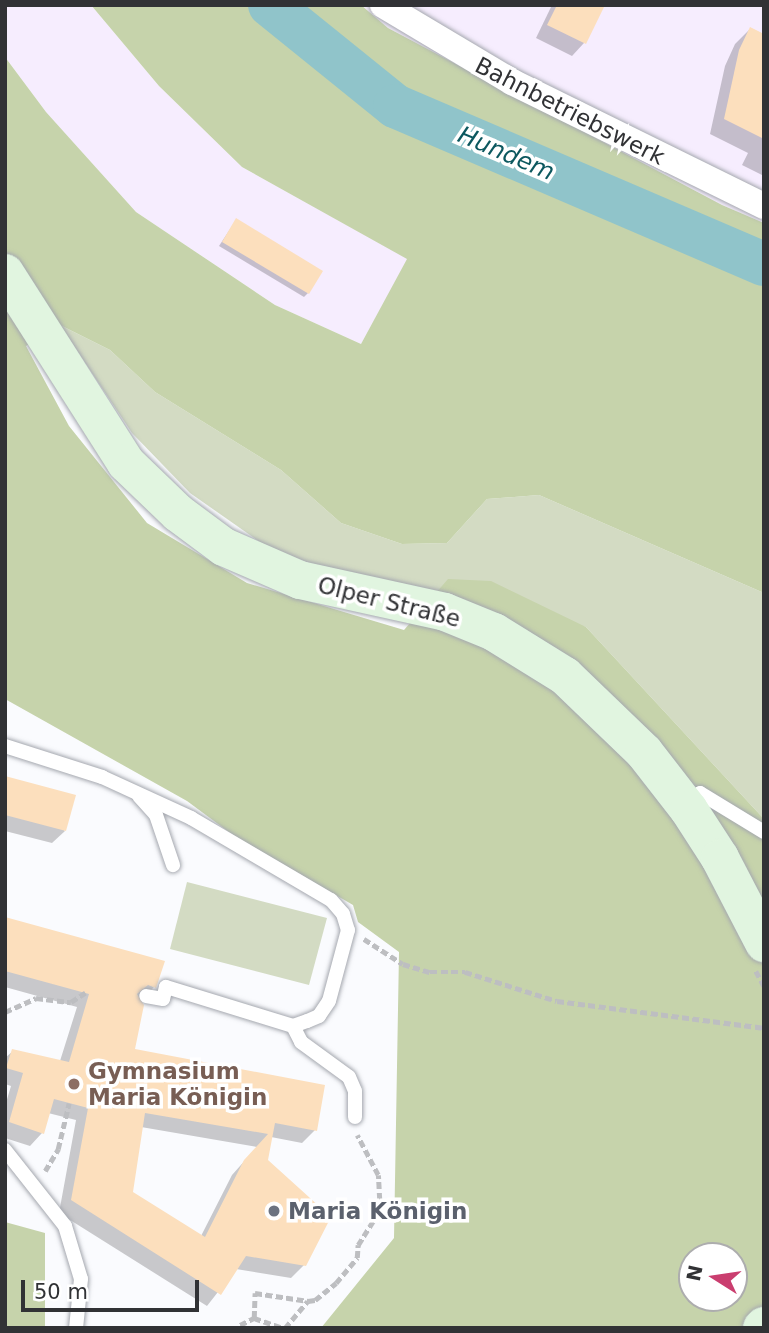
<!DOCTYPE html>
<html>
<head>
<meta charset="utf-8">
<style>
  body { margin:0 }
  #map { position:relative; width:769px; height:1333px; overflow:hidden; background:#fafbfe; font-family:"DejaVu Sans",sans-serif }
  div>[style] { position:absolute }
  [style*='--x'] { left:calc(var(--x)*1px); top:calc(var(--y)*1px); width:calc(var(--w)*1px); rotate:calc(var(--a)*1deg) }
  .commercial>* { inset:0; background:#f6edfe }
  .green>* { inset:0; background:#d3dbc3 }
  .forest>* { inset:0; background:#c6d3ab }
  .shadow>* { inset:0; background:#0003 }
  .river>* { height:44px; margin:-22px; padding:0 22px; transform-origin:22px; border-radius:22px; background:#90c4ca }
  .building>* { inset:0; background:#fcdfbd }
  .path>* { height:4.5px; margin-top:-2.25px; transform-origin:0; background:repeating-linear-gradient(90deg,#bdbec1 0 7px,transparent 0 10.5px) }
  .roads { filter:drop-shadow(0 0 2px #a5a8af) drop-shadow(0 0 2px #a5a8af) }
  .lane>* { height:14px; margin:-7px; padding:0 7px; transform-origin:7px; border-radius:7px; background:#fff }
  .street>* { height:26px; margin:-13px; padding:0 13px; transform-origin:13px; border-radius:13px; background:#fff }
  .secondary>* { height:38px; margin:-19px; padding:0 19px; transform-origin:19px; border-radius:19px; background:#e1f5e0 }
  .dots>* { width:19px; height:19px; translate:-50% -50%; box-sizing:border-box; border:4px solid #fff; border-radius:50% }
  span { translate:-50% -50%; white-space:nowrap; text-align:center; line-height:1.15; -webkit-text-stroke:7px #fff; paint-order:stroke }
  .street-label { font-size:23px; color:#313235 }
  .education-label { font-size:23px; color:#785e54; font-weight:700 }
  .left { translate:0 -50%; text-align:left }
  .worship-label { font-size:23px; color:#5b616d; font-weight:700 }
  .water-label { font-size:24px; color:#0c585f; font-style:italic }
  .frame { position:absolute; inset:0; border:7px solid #313235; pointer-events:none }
  .north { position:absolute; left:678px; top:1242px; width:70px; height:70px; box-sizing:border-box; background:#fff; border:2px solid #adadae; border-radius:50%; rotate:282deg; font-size:19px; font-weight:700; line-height:28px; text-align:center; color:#313235 }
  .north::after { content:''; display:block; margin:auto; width:24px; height:32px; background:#ca3e6f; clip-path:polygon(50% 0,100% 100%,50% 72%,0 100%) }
  .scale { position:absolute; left:21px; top:1280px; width:178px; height:32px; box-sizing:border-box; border:4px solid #313235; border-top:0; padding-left:9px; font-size:21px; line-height:24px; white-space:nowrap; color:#313235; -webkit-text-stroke:5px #fff; paint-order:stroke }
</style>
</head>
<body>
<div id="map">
  <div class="commercial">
    <i style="clip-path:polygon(5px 5px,91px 5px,159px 86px,242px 167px,408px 259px,361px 344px,275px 305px,136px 212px,46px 112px,5px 57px)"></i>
    <i style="clip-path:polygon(361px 5px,764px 5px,764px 223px,722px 205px,388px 28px)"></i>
  </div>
  <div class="green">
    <i style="clip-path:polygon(60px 325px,110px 350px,155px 392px,281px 470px,341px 523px,402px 544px,447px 543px,487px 499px,539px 495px,764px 593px,764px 819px,586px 627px,349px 578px,267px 547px,190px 493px,132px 433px)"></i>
    <i style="clip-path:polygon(187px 882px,327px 918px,309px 985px,170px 949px)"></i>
  </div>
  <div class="forest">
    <i style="clip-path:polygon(evenodd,91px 5px,361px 5px,388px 28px,722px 205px,764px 223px,764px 593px,539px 495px,487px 499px,447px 543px,402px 544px,341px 523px,281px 470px,155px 392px,110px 350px,60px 325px,26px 346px,69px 426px,147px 523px,247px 583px,404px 630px,448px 579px,491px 581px,586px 627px,764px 819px,764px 1328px,321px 1328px,394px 1238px,399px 952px,358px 922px,353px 905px,237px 838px,187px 801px,5px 699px,5px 57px,46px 112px,136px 212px,275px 305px,361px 344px,407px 259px,242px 167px,159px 86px,91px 5px,692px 1256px,734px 1256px,734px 1298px,692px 1298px,692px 1256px)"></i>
    <i style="clip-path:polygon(5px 1222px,45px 1233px,45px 1328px,5px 1328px)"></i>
  </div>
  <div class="shadow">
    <i style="clip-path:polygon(552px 5px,603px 5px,584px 43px,572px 56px,536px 38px)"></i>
    <i style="clip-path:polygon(750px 29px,764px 36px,764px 176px,742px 165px,748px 153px,710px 134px,725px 66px,735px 44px)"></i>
    <i style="clip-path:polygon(236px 220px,308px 293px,304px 297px,219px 246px)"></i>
    <i style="clip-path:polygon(5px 777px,65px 831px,52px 843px,5px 831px)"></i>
    <i style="clip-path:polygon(evenodd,5px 919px,154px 987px,141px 1000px,133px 1050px,315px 1130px,302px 1143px,271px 1137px,266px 1161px,304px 1265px,291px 1278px,236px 1269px,207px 1306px,59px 1213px,76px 1120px,48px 1113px,42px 1133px,30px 1146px,5px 1138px,5px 1106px,11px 1086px,5px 1084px,5px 1058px,13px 1051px,60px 1061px,77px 1007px,5px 987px,5px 919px,141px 1127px,257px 1147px,232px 1175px,201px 1236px,131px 1193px,141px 1127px)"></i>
  </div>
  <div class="river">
    <i style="--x:270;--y:5;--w:161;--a:38.9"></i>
    <i style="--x:395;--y:106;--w:401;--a:23.2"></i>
  </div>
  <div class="building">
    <i style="clip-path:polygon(557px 5px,605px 5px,586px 44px,547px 25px)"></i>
    <i style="clip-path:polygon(750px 27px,764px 34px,764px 139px,724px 119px,739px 50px)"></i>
    <i style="clip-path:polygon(236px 218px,323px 271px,309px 294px,222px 242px)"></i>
    <i style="clip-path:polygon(5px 776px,76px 795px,66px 831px,5px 815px)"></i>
    <i style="clip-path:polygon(evenodd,5px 917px,165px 961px,156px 988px,148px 985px,137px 994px,144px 1005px,135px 1049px,325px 1085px,317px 1131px,275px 1123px,268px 1160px,331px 1217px,306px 1266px,246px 1256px,221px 1295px,71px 1200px,88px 1108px,54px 1099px,44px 1134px,9px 1122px,23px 1073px,6px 1068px,12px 1049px,69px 1062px,89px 994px,5px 971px,5px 917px,145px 1113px,268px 1134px,244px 1160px,205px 1237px,133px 1192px,145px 1113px)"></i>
  </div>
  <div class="path">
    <i style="--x:364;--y:939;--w:46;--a:32.7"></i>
    <i style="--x:403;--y:964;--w:28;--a:17"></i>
    <i style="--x:430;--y:972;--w:35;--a:0"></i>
    <i style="--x:465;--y:972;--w:96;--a:17.5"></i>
    <i style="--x:557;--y:1001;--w:209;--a:7.4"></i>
    <i style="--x:756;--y:971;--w:17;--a:62"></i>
    <i style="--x:5;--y:1012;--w:34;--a:-24"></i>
    <i style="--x:36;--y:998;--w:35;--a:7"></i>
    <i style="--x:71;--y:1002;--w:17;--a:-33"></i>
    <i style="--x:45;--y:1171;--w:26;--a:-59"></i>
    <i style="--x:58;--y:1149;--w:47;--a:-76.6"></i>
    <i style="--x:254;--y:1318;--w:25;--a:-88"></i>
    <i style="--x:255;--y:1293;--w:54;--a:8.6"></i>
    <i style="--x:240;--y:1325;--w:16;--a:-27"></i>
    <i style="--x:254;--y:1318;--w:31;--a:19"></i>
    <i style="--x:285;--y:1328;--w:35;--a:-50"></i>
    <i style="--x:308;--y:1301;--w:7;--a:-8"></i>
    <i style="--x:315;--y:1300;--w:27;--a:-39"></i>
    <i style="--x:336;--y:1283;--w:33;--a:-50"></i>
    <i style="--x:357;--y:1258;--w:13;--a:-86"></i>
    <i style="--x:358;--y:1245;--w:41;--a:-57.8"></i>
    <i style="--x:380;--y:1210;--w:35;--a:-93"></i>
    <i style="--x:378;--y:1175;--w:45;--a:-117.7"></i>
  </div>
  <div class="roads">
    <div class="lane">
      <i style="--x:5;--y:746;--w:102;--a:17.7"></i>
      <i style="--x:102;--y:777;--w:98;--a:24.7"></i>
      <i style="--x:191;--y:818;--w:162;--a:30.4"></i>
      <i style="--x:331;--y:900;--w:18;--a:49"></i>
      <i style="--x:343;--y:914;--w:17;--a:73"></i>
      <i style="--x:348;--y:930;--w:73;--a:105"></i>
      <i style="--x:329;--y:1001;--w:18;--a:124"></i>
      <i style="--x:319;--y:1016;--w:13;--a:157"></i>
      <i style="--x:307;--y:1021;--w:15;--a:160"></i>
      <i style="--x:293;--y:1026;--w:133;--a:-162.9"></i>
      <i style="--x:166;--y:987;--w:12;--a:104"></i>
      <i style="--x:163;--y:999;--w:17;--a:-170"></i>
      <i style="--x:139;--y:796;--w:25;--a:48"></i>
      <i style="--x:156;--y:815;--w:53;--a:71.2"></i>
      <i style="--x:690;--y:808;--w:18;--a:-56"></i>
      <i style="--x:700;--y:793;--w:75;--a:31.4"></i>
      <i style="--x:293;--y:1026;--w:18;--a:63"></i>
      <i style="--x:301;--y:1042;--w:59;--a:36.1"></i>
      <i style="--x:349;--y:1077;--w:15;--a:67"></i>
      <i style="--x:355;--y:1091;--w:26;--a:90"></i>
      <i style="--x:5;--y:1150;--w:97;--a:51.7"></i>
      <i style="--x:65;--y:1226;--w:55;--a:73.2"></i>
      <i style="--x:81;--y:1279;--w:49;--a:95.8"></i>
    </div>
    <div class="street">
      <i style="--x:383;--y:5;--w:150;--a:30.8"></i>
      <i style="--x:512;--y:82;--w:281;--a:26.2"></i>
    </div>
    <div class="secondary">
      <i style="--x:5;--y:273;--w:225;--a:57.5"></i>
      <i style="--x:126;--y:463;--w:72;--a:43.9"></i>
      <i style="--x:178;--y:513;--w:57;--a:36.5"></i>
      <i style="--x:224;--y:547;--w:83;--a:23.5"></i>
      <i style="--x:300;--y:580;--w:148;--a:12.4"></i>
      <i style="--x:445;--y:612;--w:53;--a:22.2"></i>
      <i style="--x:494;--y:632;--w:84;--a:31.8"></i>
      <i style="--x:565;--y:676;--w:110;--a:43.9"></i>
      <i style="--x:644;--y:752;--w:73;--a:52.2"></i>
      <i style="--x:689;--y:810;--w:57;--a:57.1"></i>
      <i style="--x:720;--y:858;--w:96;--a:62.6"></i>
      <i style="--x:762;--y:1328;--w:3;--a:-45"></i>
    </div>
  </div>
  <div class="dots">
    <i style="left:74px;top:1084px;background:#8d6e63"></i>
    <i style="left:274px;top:1211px;background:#6b7280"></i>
  </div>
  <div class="street-label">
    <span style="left:570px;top:111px;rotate:27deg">Bahnbetriebswerk</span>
    <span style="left:389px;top:602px;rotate:14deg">Olper Straße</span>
  </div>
  <div class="education-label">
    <span class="left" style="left:88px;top:1084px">Gymnasium<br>Maria Königin</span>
  </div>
  <div class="worship-label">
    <span class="left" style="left:288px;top:1211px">Maria Königin</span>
  </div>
  <div class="water-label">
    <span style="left:506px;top:154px;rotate:23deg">Hundem</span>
  </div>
  <div class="frame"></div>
  <div class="north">N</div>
  <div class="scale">50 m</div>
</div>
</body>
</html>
